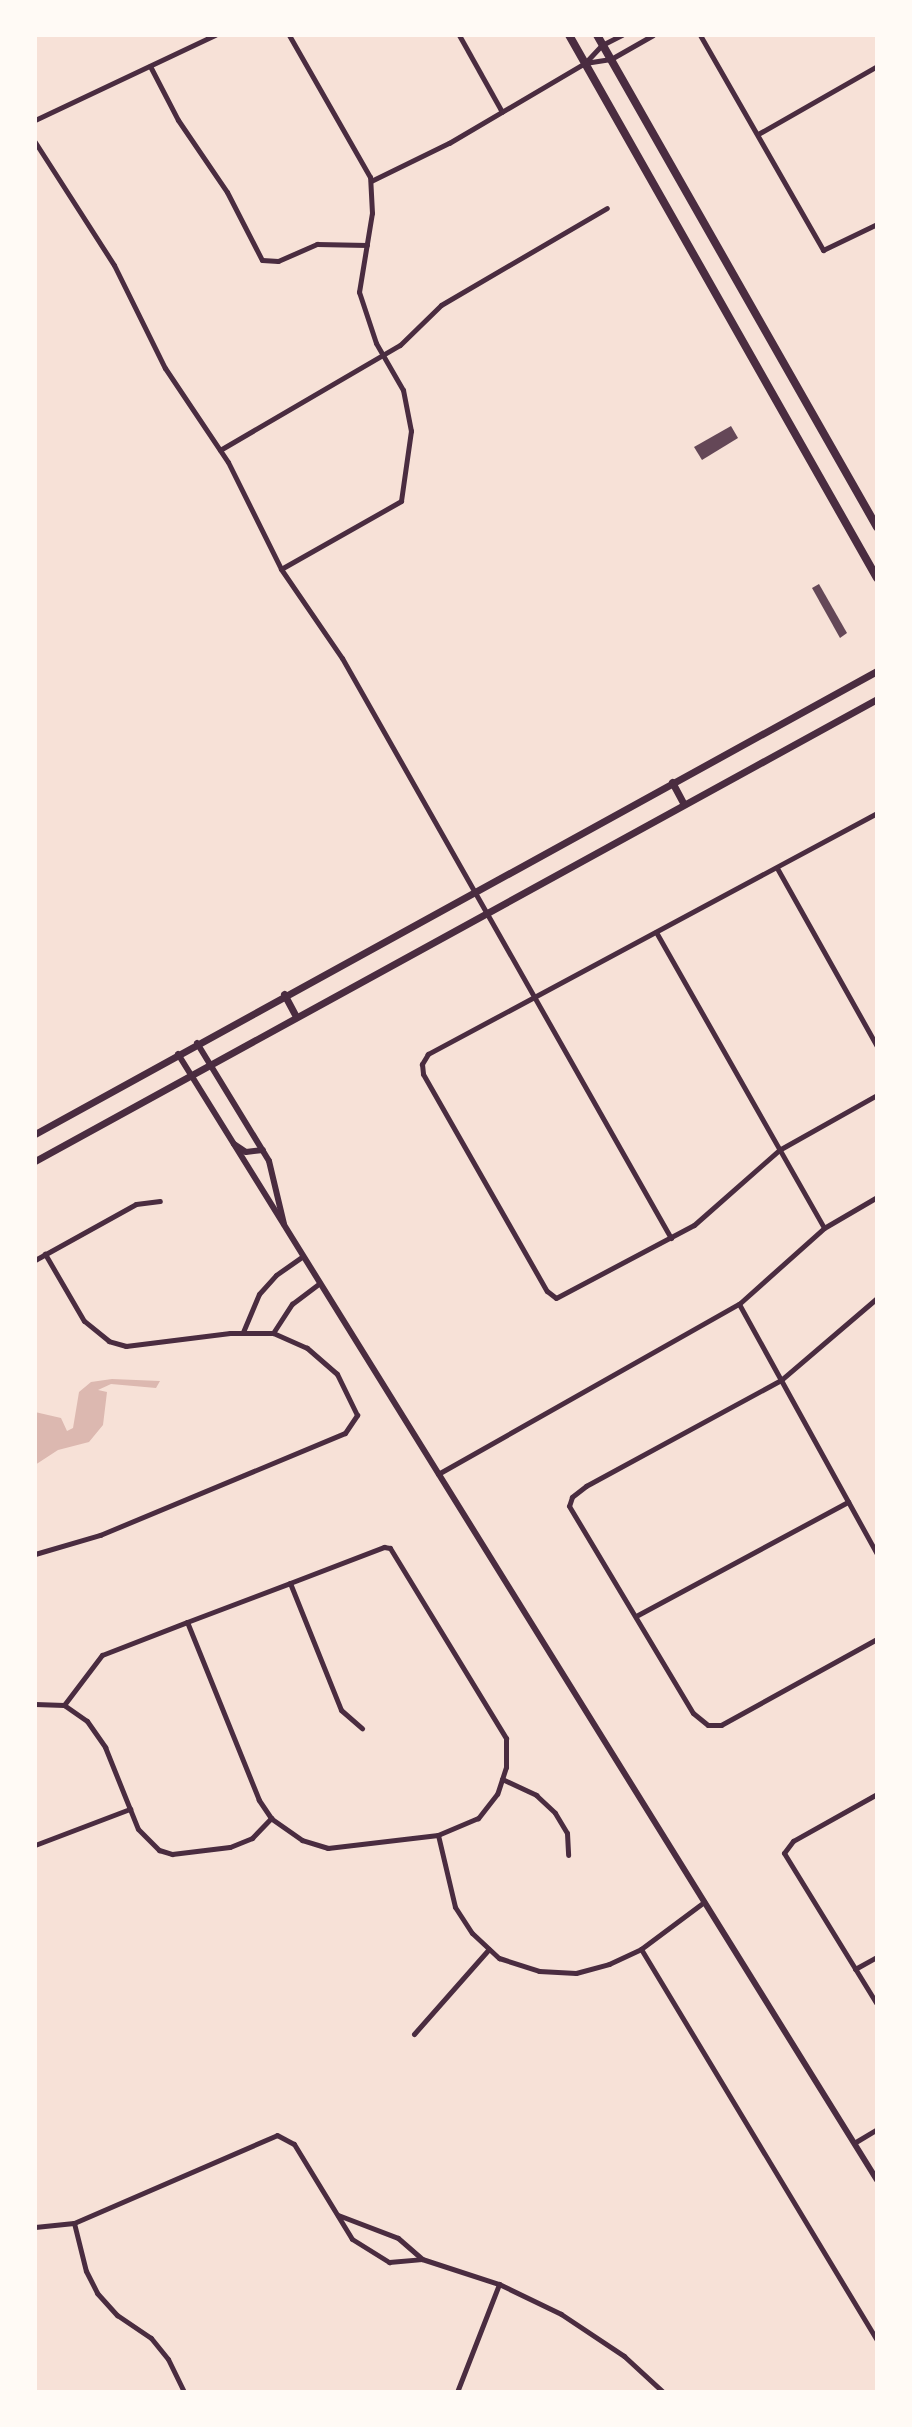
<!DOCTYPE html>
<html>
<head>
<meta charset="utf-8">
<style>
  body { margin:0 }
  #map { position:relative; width:912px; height:2427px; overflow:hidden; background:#f7e1d7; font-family:"Space Grotesk",sans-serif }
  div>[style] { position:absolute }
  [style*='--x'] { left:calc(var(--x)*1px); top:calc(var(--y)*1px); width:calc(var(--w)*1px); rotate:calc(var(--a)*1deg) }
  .water>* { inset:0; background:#dcb8b0 }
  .building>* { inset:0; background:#644757 }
  .minor>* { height:5px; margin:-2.5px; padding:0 2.5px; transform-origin:2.5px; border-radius:2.5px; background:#4a2c40 }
  .tertiary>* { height:6px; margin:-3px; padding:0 3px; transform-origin:3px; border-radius:3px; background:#4a2c40 }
  .secondary>* { height:7px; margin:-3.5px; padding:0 3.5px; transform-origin:3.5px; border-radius:3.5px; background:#4a2c40 }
  .primary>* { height:8px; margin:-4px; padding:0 4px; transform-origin:4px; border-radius:4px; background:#4a2c40 }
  span { translate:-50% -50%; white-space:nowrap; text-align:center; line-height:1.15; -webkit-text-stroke:5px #fffaf5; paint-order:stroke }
  .frame { position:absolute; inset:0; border:37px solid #fffaf5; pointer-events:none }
</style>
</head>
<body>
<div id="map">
  <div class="water">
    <i style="clip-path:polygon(112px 1379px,160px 1381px,156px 1388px,111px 1384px,98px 1390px,107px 1392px,103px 1425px,89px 1442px,58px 1450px,35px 1465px,35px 1412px,61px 1418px,67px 1431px,73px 1428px,79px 1392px,91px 1382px)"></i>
  </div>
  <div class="building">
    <i style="clip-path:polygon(731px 426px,738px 438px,702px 460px,694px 447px)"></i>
    <i style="clip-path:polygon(819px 584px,847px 633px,840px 638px,812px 588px)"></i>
  </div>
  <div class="minor">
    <i style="--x:459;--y:35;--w:88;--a:60.8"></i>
    <i style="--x:700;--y:35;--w:248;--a:60.2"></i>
    <i style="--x:823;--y:250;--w:60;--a:-25.7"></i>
    <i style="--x:585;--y:63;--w:26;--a:-9"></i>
    <i style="--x:611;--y:59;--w:48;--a:-29.7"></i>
    <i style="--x:150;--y:66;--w:61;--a:62.6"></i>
    <i style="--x:178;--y:120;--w:87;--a:55.8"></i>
    <i style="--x:227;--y:192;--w:76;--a:62.8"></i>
    <i style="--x:262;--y:260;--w:16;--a:4"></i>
    <i style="--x:278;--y:261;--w:43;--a:-23.6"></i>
    <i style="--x:317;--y:244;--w:50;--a:1.1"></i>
    <i style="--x:35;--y:120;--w:199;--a:-25.3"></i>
    <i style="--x:758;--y:134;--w:137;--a:-29.7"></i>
    <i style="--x:35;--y:142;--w:146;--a:57.3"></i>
    <i style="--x:114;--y:265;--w:115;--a:63.7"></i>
    <i style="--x:165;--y:368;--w:113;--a:56.2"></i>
    <i style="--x:228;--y:462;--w:119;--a:63.6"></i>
    <i style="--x:281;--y:569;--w:108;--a:55.6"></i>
    <i style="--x:342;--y:658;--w:667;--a:60.44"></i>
    <i style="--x:371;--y:181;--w:87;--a:-26"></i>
    <i style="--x:449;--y:143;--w:158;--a:-30.5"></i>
    <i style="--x:585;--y:63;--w:25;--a:-47"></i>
    <i style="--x:602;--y:45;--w:22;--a:-27"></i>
    <i style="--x:220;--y:450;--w:208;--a:-30.3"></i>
    <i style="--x:400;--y:345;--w:57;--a:-44.3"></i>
    <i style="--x:441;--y:305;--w:192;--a:-30.3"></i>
    <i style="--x:281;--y:569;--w:138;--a:-29.5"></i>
    <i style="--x:401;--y:501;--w:71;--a:-81.9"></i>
    <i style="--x:411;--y:431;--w:42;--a:-101"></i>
    <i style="--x:403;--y:390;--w:54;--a:-119.9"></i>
    <i style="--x:376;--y:343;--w:54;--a:-108.4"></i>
    <i style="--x:359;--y:292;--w:80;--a:-80.7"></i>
    <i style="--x:372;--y:213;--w:36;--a:-93"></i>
    <i style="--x:370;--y:177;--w:163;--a:-119.7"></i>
    <i style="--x:877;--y:813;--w:510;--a:151.78"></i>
    <i style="--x:428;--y:1054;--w:12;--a:121"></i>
    <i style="--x:422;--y:1064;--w:10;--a:84"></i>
    <i style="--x:423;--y:1074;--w:250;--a:60.3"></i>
    <i style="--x:547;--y:1291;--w:11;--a:38"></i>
    <i style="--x:556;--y:1298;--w:156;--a:-27.9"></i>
    <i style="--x:694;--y:1225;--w:113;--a:-41.4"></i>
    <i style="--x:779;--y:1150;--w:112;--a:-29.3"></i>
    <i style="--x:777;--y:868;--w:204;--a:60.7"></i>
    <i style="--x:656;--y:932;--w:340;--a:60.4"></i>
    <i style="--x:35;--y:1260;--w:115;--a:-29"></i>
    <i style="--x:136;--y:1204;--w:24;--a:-7"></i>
    <i style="--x:877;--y:1298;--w:126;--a:139.5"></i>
    <i style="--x:781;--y:1380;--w:222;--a:151.5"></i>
    <i style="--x:586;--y:1486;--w:18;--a:142"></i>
    <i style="--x:572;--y:1497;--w:9;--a:108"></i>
    <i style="--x:569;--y:1506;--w:241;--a:59.1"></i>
    <i style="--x:693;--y:1713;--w:19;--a:39"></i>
    <i style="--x:708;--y:1725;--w:13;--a:0"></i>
    <i style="--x:721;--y:1725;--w:178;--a:-28.9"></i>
    <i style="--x:739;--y:1304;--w:286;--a:61.1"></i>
    <i style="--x:243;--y:1332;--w:41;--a:-67.2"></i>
    <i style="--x:259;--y:1294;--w:25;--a:-48"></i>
    <i style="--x:276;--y:1275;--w:32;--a:-35"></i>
    <i style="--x:273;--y:1333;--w:35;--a:-57"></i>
    <i style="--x:292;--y:1304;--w:34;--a:-37"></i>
    <i style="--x:438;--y:1474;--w:346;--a:-29.5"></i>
    <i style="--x:739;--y:1304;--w:114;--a:-41.8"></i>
    <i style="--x:824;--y:1228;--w:61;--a:-30.3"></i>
    <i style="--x:35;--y:1554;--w:68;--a:-16.3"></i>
    <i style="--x:100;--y:1535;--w:265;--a:-22.6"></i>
    <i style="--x:345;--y:1433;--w:22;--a:-56"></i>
    <i style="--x:357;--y:1415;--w:46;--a:-116"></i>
    <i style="--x:337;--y:1374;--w:40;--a:-139"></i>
    <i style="--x:307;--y:1348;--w:37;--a:-156"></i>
    <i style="--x:273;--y:1333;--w:43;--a:180"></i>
    <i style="--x:230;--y:1333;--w:105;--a:172.9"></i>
    <i style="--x:126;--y:1346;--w:18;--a:-164"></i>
    <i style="--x:109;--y:1341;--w:32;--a:-141"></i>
    <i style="--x:84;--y:1321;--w:78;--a:-120.2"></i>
    <i style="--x:290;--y:1583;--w:137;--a:68.1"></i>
    <i style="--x:341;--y:1710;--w:28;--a:41"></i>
    <i style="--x:636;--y:1616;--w:241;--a:-28.3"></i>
    <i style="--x:35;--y:1704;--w:29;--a:2"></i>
    <i style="--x:64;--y:1705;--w:28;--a:35"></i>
    <i style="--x:87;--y:1721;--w:32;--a:55"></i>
    <i style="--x:105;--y:1747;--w:88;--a:68.1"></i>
    <i style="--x:138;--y:1829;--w:30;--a:45"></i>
    <i style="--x:159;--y:1850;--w:14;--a:17"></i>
    <i style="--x:172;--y:1854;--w:58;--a:-6.9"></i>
    <i style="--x:230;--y:1847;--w:24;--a:-22"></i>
    <i style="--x:252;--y:1838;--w:28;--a:-46"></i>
    <i style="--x:64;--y:1705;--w:63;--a:-52.8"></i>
    <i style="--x:102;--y:1655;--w:91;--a:-21.2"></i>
    <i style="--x:187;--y:1622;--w:110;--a:-20.7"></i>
    <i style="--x:290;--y:1583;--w:101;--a:-21"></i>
    <i style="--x:384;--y:1547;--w:6;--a:9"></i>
    <i style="--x:390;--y:1548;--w:223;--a:58.6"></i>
    <i style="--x:506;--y:1738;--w:29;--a:90"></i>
    <i style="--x:506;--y:1767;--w:28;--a:108"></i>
    <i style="--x:497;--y:1794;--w:31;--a:128"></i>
    <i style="--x:478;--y:1818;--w:43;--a:157"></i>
    <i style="--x:438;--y:1835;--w:111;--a:173.3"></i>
    <i style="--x:328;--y:1848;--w:27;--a:-163"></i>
    <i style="--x:302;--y:1840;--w:38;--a:-145"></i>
    <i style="--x:271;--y:1818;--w:22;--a:-124"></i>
    <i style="--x:259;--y:1800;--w:192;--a:-112"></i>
    <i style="--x:502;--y:1779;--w:38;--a:25"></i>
    <i style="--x:536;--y:1795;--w:26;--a:43"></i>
    <i style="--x:555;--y:1813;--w:23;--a:59"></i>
    <i style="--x:567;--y:1833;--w:22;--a:87"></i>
    <i style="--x:877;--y:1794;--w:96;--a:150.8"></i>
    <i style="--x:793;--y:1841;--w:15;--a:127"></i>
    <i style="--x:784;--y:1853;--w:177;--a:58.4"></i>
    <i style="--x:438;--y:1835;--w:74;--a:76.7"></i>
    <i style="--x:455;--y:1907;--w:31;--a:57"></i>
    <i style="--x:472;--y:1933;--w:37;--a:43"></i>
    <i style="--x:499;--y:1958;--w:42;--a:18"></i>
    <i style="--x:539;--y:1971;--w:37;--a:3"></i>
    <i style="--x:576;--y:1973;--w:34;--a:-15"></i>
    <i style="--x:609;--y:1964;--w:35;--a:-25"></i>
    <i style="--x:641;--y:1949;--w:79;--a:-36.7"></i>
    <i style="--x:35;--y:1845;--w:102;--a:-20.8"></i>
    <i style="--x:641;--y:1949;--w:457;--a:58.9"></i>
    <i style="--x:855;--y:1969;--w:25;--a:-29"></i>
    <i style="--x:414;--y:2034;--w:113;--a:-48.6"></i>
    <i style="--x:854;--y:2143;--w:27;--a:-31"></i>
    <i style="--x:338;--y:2215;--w:64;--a:21"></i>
    <i style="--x:398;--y:2238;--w:32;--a:41"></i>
    <i style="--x:422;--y:2259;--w:81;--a:18"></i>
    <i style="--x:499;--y:2284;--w:69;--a:25.8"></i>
    <i style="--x:561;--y:2314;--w:76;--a:33.7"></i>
    <i style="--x:624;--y:2356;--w:53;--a:42.7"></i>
    <i style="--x:74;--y:2223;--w:49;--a:76"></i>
    <i style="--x:86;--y:2271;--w:25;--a:63"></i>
    <i style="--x:97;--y:2293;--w:30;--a:48"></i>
    <i style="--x:117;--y:2315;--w:41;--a:34.1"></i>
    <i style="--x:151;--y:2338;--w:27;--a:51"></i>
    <i style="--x:168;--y:2359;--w:37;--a:64"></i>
    <i style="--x:35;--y:2227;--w:39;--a:-6"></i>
    <i style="--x:74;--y:2223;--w:221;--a:-23.4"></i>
    <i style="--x:277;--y:2135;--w:19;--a:28"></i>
    <i style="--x:294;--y:2144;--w:111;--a:58.6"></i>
    <i style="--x:352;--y:2239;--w:44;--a:31.9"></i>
    <i style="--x:389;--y:2262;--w:33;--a:-5"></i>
    <i style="--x:457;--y:2392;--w:116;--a:-68.7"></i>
  </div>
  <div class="tertiary">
    <i style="--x:197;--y:1043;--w:138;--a:58.6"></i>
    <i style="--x:269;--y:1161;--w:65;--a:76.6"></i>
    <i style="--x:178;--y:1054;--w:1325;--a:58.17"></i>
    <i style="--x:234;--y:1144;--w:14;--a:34"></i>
    <i style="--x:246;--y:1152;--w:17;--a:-7"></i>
  </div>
  <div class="secondary">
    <i style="--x:672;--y:782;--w:24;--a:62"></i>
    <i style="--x:284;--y:994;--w:24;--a:62"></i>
    <i style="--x:35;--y:1134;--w:961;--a:-28.81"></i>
    <i style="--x:35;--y:1161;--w:960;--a:-28.75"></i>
  </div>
  <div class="primary">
    <i style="--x:569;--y:35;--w:624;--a:60.44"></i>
    <i style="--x:597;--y:35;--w:566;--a:60.36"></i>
  </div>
  <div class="frame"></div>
</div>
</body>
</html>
